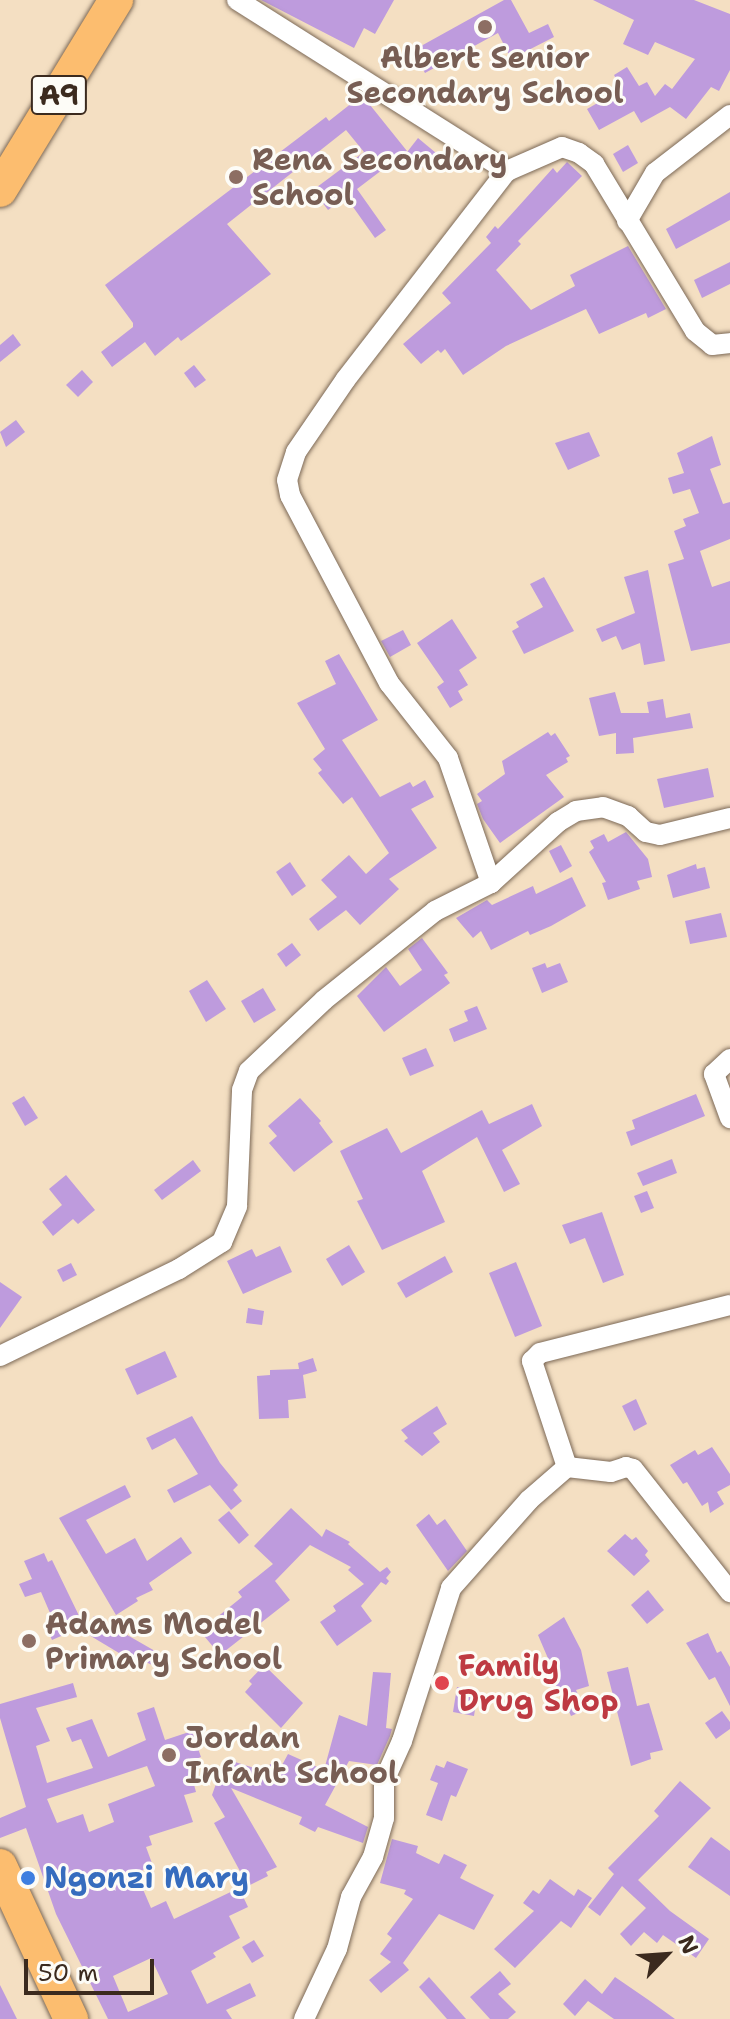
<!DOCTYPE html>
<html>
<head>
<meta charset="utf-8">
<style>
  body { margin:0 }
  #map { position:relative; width:730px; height:2019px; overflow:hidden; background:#f4dfc2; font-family:"Shantell Sans",sans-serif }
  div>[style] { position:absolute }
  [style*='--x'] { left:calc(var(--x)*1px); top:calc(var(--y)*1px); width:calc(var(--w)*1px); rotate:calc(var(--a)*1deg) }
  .building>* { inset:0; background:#be9bdd }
  .roads { filter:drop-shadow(0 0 2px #7c6957) drop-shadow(0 0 2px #7c6957) }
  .street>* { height:20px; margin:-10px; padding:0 10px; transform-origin:10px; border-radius:10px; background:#fff }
  .primary>* { height:34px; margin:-17px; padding:0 17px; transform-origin:17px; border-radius:17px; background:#fcbd6f }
  .dots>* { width:22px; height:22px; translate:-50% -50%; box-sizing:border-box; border:4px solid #fdfcf7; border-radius:50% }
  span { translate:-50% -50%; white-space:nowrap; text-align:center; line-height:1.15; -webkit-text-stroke:6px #fdfcf7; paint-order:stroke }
  .shield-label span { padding:2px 6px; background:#fdfcf7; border:2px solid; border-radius:6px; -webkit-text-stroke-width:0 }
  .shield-label { font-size:28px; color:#3b2a1e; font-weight:700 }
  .education-label { font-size:30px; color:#785e54; font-weight:700 }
  .left { translate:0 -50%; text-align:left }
  .health-label { font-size:30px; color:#be3a42; font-weight:700 }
  .shop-label { font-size:30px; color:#366cbe; font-weight:700 }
  .north { position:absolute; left:626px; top:1915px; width:80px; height:80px; -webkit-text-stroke:6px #fdfcf7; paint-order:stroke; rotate:65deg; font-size:22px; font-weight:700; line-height:32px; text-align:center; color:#3b2a1e }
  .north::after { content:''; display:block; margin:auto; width:28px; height:36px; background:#3b2a1e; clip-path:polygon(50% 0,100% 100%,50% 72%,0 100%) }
  .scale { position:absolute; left:24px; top:1959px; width:130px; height:36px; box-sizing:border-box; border:4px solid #3b2a1e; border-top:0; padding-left:10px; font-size:24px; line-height:28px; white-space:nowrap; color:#3b2a1e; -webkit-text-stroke:6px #fdfcf7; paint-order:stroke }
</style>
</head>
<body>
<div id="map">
  <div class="building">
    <i style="clip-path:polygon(261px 0,394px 0,375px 34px,364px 28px,354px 48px)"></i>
    <i style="clip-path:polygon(504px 0,511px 0,529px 33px,548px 24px,554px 37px,511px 59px,498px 33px,425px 73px,412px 51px)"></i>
    <i style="clip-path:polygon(593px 0,694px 0,730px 14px,730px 70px,719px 91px,711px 87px,686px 119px,670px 107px,641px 123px,634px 111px,599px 130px,587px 109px,622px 89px,614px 75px,627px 67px,639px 86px,647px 82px,655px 96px,665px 84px,672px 89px,695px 59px,655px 42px,648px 55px,623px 44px,634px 20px)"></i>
    <i style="clip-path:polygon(362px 95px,407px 151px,357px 189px,386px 230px,375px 238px,346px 197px,328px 210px,313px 190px,364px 152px,346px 130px,227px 224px,271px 274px,181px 341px,178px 337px,155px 356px,145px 342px,112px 367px,101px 352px,133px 327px,133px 323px,105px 285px,326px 117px,329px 121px)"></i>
    <i style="clip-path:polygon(418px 138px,436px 153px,419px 171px,404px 156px)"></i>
    <i style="clip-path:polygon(628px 145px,638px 163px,623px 172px,613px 154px)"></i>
    <i style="clip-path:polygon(567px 162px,582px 176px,518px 241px,521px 244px,496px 270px,531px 310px,575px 286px,570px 275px,628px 246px,666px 309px,648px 318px,646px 313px,599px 334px,586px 309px,506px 346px,463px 375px,445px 349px,441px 353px,438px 350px,421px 364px,403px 344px,451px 303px,442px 293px,491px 243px,486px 237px,495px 226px,498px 229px,553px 168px,557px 173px)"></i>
    <i style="clip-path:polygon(730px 192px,730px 220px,676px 249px,666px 229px)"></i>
    <i style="clip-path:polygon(730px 262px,730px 284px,702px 298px,694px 280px)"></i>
    <i style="clip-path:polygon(13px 334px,21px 345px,0 362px,0 345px)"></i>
    <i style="clip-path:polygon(194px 365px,206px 380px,195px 388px,184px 373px)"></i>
    <i style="clip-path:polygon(82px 370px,93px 382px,78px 397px,66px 385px)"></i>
    <i style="clip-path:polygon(16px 420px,25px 432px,6px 447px,0 432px)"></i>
    <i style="clip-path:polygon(589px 432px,600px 456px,568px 470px,555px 443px)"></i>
    <i style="clip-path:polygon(712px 436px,721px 465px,710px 469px,723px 504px,730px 502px,730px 539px,700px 551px,712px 587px,730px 581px,730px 643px,691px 651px,668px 564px,684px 559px,674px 531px,686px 526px,683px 519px,699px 513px,690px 489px,673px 494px,668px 478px,684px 473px,677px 453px)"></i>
    <i style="clip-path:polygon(648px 570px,665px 661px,644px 665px,640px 643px,622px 650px,616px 636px,602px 642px,596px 629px,635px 613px,624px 577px)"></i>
    <i style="clip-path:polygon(544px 577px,574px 631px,524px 654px,512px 631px,519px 627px,516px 622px,543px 607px,530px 584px)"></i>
    <i style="clip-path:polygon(452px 619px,477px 658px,459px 670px,468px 685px,458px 691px,463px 700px,450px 708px,437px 687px,444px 682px,417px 643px)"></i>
    <i style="clip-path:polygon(403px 630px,411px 645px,390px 657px,381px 641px)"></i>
    <i style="clip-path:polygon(339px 654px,378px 720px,342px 740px,380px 797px,410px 782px,413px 787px,425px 780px,434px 797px,411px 809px,437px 848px,389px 879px,399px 889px,360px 925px,346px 910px,318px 931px,309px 919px,337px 897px,321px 880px,349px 855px,366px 874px,389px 853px,352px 797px,343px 804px,318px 773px,322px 770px,313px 759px,325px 749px,297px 703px,336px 684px,325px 661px)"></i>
    <i style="clip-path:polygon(615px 692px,621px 713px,649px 713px,647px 702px,663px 699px,666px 718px,690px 713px,693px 728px,633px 738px,634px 753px,616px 754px,616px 733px,599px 736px,589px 698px)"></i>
    <i style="clip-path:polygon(548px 732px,551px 736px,555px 733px,570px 756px,566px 758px,568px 762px,546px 775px,564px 797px,500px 843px,483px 819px,477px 804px,482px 801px,477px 794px,505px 774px,502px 761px)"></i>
    <i style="clip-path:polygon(708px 768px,714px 797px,664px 808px,657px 779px)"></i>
    <i style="clip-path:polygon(626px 832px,648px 859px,652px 877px,637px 881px,640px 889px,608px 900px,602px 883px,606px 882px,589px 852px,594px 848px,590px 841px,604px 834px,608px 842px)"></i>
    <i style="clip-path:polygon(561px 845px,572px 866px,560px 873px,549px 851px)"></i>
    <i style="clip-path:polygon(290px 862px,306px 886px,292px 896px,276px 872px)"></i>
    <i style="clip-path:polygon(696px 864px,697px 869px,705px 867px,710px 888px,673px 898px,667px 875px)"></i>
    <i style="clip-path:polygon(572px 877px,586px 906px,551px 926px,530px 935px,528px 931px,491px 950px,481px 931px,473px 938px,456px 918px,487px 900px,492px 905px,533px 886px,536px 894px)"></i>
    <i style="clip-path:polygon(721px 913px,727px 937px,690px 944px,685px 921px)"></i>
    <i style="clip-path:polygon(422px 938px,448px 973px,444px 975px,450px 983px,384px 1032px,357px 996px,386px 967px,400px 986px,422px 970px,408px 949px)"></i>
    <i style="clip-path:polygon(292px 943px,301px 955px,286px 967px,277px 954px)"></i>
    <i style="clip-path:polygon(545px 963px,547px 968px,560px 963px,568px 982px,542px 993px,532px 968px)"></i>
    <i style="clip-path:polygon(207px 980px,226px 1009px,206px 1022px,189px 991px)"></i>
    <i style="clip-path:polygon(263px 988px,276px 1010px,254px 1023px,241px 1001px)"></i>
    <i style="clip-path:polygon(477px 1006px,487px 1029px,454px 1042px,449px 1029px,468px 1021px,464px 1011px)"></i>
    <i style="clip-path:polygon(426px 1048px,434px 1066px,410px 1076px,402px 1058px)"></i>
    <i style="clip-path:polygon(696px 1094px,705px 1116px,631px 1146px,626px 1132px,635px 1129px,632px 1120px)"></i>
    <i style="clip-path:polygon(24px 1096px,38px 1118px,25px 1126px,12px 1103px)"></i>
    <i style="clip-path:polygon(300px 1098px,321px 1121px,319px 1123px,333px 1142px,294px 1172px,269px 1143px,277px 1136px,268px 1126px)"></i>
    <i style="clip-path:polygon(532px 1104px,542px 1126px,502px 1150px,520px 1184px,504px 1192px,477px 1137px,422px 1171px,445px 1222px,382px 1250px,357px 1201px,363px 1199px,340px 1151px,387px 1128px,401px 1153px,482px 1110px,489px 1124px)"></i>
    <i style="clip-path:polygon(672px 1159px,677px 1173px,643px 1186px,637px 1173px)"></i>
    <i style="clip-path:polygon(193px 1160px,201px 1171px,162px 1200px,154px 1190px)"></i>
    <i style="clip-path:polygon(66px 1175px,95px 1210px,78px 1224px,73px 1219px,53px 1236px,42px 1222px,62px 1205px,49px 1189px)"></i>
    <i style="clip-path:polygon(647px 1191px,654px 1208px,641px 1213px,634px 1196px)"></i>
    <i style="clip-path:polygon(602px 1212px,624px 1275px,603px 1283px,585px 1238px,570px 1244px,562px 1225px)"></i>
    <i style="clip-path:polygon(349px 1245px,365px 1272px,342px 1286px,326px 1259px)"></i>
    <i style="clip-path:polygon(280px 1246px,292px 1272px,243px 1294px,227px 1261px,252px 1249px,256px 1257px)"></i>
    <i style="clip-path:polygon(445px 1256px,453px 1272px,406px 1298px,397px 1283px)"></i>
    <i style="clip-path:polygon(516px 1262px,542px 1326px,515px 1337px,489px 1273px)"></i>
    <i style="clip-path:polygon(71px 1263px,77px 1275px,63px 1282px,57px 1270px)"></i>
    <i style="clip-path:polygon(0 1282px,22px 1297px,0 1328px)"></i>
    <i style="clip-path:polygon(248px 1308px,264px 1311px,262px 1325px,246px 1323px)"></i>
    <i style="clip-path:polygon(165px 1351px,177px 1377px,137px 1395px,125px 1369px)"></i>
    <i style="clip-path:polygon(313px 1358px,317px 1371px,303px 1375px,306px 1398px,288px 1400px,289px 1418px,259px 1419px,257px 1376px,270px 1375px,270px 1370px,299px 1369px,298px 1363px)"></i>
    <i style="clip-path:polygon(636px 1399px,647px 1424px,634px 1431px,622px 1406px)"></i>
    <i style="clip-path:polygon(437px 1406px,447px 1424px,433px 1433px,440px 1442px,422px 1456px,404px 1441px,408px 1438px,401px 1430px)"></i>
    <i style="clip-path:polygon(192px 1416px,220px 1463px,238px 1485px,233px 1490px,242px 1501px,231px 1510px,210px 1485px,174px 1503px,167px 1490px,198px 1474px,175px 1438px,152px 1450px,146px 1438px)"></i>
    <i style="clip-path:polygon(712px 1447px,730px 1474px,730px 1485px,717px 1492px,724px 1504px,710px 1513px,708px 1502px,702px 1506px,687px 1482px,683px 1484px,670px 1465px,695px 1450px,698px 1455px)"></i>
    <i style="clip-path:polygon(125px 1485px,131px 1497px,86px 1520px,106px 1554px,135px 1538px,147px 1561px,181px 1537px,192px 1553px,149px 1583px,153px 1590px,136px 1598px,138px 1601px,116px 1615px,59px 1518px)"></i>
    <i style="clip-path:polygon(291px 1508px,322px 1537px,326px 1529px,350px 1542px,348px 1544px,380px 1572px,387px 1567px,391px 1572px,386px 1578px,389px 1581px,386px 1585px,381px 1582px,361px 1606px,372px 1621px,337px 1646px,320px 1622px,336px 1611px,333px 1606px,364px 1584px,348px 1570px,351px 1567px,310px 1545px,275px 1581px,290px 1600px,220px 1655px,200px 1631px,242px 1597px,238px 1592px,273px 1564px,254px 1546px)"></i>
    <i style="clip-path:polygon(229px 1511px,249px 1535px,239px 1544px,218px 1520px)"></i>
    <i style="clip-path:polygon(429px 1514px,437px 1525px,445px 1519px,467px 1551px,448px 1571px,416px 1525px)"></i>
    <i style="clip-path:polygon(625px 1534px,632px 1540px,636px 1537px,648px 1551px,645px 1555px,650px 1561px,634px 1576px,607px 1551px)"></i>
    <i style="clip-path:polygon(44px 1553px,48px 1562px,52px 1560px,84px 1626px,52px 1640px,45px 1624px,53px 1620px,41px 1592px,25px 1597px,19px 1584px,32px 1579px,24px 1561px)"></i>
    <i style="clip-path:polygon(648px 1590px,664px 1610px,647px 1624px,631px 1605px)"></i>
    <i style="clip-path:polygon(94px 1616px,162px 1655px,157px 1667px,136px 1658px,134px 1662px,84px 1632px)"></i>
    <i style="clip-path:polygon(564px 1617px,581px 1650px,589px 1686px,576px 1690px,585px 1710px,571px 1716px,561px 1694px,558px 1696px,553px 1670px,538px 1635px)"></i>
    <i style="clip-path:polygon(708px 1633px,717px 1653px,721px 1651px,730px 1667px,730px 1706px,715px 1677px,709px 1680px,686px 1643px)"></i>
    <i style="clip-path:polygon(264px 1665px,303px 1703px,281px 1728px,245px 1692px,252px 1684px,249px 1681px)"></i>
    <i style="clip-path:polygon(628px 1667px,637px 1706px,649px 1703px,663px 1750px,650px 1753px,651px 1759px,631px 1766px,607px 1672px)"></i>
    <i style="clip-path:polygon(373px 1672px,391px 1673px,386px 1728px,392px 1729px,390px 1736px,377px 1765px,349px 1761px,325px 1805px,368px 1827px,363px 1843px,318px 1827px,315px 1832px,299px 1824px,302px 1817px,231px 1788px,277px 1867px,266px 1872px,268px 1876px,248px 1886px,214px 1823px,225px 1817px,212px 1795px,217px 1781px,203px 1775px,206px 1766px,231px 1775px,235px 1762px,267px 1772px,270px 1764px,281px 1767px,288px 1754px,324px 1770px,339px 1715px,367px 1726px)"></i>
    <i style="clip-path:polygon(evenodd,73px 1683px,77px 1697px,36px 1708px,50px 1741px,36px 1746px,47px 1783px,93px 1768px,81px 1739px,72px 1742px,66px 1728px,92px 1719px,108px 1757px,146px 1740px,137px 1713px,154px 1707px,165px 1740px,192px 1731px,201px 1757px,188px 1762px,196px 1792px,184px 1795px,193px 1822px,149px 1836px,152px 1845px,146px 1847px,153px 1866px,136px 1873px,151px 1908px,166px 1901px,174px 1919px,239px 1888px,248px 1907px,229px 1916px,240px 1938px,213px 1953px,216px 1957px,191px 1971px,207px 2004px,250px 1983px,256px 1996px,226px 2010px,232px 2019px,108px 2019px,56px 1914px,26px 1828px,0 1838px,0 1818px,26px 1807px,0 1718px,0 1704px,73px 1683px,147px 1766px,155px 1786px,108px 1804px,114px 1822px,89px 1832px,83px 1814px,57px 1823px,47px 1799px,147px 1766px,73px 1683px,151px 1958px,168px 1994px,128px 2012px,113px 1976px,151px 1958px)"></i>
    <i style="clip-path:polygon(457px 1687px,478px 1690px,474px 1716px,453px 1712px)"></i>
    <i style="clip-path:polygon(722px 1711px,730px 1722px,730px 1729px,716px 1739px,705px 1723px)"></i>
    <i style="clip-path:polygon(447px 1761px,468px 1769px,456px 1797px,451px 1795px,442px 1821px,426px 1815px,438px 1783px,430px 1780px,436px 1765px,444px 1768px)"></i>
    <i style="clip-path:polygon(680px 1781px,711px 1808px,638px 1880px,670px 1911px,709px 1939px,696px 1958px,663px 1935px,657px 1943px,644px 1932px,631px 1946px,620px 1934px,646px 1908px,622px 1886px,600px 1916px,588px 1907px,614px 1874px,608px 1868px,659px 1816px,654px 1811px)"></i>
    <i style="clip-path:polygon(711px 1837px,730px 1851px,730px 1896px,688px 1867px)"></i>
    <i style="clip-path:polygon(392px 1839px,418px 1846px,416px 1853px,439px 1864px,444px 1854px,467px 1865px,460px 1878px,494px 1895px,474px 1930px,439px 1914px,403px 1963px,409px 1970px,381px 1993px,369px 1980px,391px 1962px,380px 1954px,392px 1938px,387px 1934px,413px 1899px,404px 1894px,406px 1890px,380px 1883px)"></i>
    <i style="clip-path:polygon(550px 1879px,574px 1896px,578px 1889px,592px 1898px,571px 1928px,561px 1921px,515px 1968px,494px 1949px,534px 1911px,523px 1903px,533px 1890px,539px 1894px)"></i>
    <i style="clip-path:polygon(254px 1940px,264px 1956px,252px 1963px,242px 1947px)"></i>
    <i style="clip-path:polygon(500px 1971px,511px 1984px,498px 1994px,516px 2012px,508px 2019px,490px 2019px,470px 1997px)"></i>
    <i style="clip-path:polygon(429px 1977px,466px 2019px,447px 2019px,419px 1987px)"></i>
    <i style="clip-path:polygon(615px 1977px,650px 2001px,675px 2019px,614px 2019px,588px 2001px,575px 2016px,563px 2004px,585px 1979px,602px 1994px)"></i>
    <i style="clip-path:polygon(0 1985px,17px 2019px,0 2019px)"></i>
  </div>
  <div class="roads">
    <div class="street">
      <i style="--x:237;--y:0;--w:320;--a:32.3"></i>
      <i style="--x:627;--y:221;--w:56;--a:-59.7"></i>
      <i style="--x:655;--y:173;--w:95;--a:-37.7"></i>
      <i style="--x:491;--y:883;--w:132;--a:-109"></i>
      <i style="--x:448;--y:758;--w:95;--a:-128.2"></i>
      <i style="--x:389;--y:683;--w:212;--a:-117.8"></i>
      <i style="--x:290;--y:495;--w:15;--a:-101"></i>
      <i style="--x:287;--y:480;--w:29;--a:-72"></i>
      <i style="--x:296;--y:452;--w:88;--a:-55.6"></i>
      <i style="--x:346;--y:379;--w:263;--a:-52.3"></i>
      <i style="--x:507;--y:171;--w:60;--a:-23.6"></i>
      <i style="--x:562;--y:147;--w:18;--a:19"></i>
      <i style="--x:579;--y:153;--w:19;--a:36"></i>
      <i style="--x:594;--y:164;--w:195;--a:58.8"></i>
      <i style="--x:695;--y:331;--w:22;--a:39"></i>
      <i style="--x:712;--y:345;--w:18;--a:-6"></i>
      <i style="--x:730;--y:1059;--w:22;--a:137"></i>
      <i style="--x:714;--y:1074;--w:47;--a:70"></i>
      <i style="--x:0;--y:1356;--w:199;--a:-25.9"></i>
      <i style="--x:179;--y:1269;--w:51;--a:-32.1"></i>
      <i style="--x:222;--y:1242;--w:39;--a:-67"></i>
      <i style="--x:237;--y:1206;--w:116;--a:-87.5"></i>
      <i style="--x:242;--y:1090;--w:20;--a:-70"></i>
      <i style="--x:249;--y:1071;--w:103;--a:-43.4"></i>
      <i style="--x:324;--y:1000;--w:142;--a:-38.7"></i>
      <i style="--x:435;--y:911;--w:63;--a:-26.6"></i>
      <i style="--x:491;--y:883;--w:91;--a:-42.3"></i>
      <i style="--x:558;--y:822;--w:21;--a:-31"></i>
      <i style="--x:576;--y:811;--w:27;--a:-8"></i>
      <i style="--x:603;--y:807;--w:27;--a:20"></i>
      <i style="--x:628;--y:816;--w:24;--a:42"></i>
      <i style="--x:646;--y:832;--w:14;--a:12"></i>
      <i style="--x:660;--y:835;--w:72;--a:-13.7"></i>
      <i style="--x:567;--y:1467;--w:112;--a:-108.3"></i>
      <i style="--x:532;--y:1361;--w:11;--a:-45"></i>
      <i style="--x:540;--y:1353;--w:196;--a:-14.2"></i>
      <i style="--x:304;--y:2019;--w:77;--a:-64.8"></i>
      <i style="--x:337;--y:1949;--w:54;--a:-74.9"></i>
      <i style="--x:351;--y:1897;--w:46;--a:-61.2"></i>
      <i style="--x:373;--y:1857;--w:41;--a:-74.2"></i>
      <i style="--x:384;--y:1818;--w:37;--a:-90"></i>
      <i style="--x:384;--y:1781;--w:44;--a:-65.8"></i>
      <i style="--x:402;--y:1741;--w:161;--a:-72.2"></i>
      <i style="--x:451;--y:1588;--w:118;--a:-48.4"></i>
      <i style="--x:529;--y:1500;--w:50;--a:-41"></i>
      <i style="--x:567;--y:1467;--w:44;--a:6.5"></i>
      <i style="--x:611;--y:1472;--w:16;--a:-18"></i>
      <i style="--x:626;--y:1467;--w:7;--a:16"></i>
      <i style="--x:633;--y:1469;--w:157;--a:51.7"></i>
    </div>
    <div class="primary">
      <i style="--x:0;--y:190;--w:223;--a:-58.6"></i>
      <i style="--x:0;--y:1866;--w:169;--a:65.1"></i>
    </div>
  </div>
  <div class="dots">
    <i style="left:485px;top:27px;background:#8d6e63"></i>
    <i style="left:236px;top:177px;background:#8d6e63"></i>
    <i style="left:29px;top:1641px;background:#8d6e63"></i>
    <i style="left:442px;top:1683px;background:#e0444e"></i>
    <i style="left:169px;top:1755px;background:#8d6e63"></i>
    <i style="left:28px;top:1878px;background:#3f7fe0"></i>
  </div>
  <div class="shield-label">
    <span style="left:59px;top:95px">A9</span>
  </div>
  <div class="education-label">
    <span style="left:485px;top:75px">Albert Senior<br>Secondary School</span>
    <span class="left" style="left:252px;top:177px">Rena Secondary<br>School</span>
    <span class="left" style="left:45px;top:1641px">Adams Model<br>Primary School</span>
    <span class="left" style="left:185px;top:1755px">Jordan<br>Infant School</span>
  </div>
  <div class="health-label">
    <span class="left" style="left:458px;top:1683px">Family<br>Drug Shop</span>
  </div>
  <div class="shop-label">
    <span class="left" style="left:44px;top:1878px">Ngonzi Mary</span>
  </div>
  <div class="north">N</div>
  <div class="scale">50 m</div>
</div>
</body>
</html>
